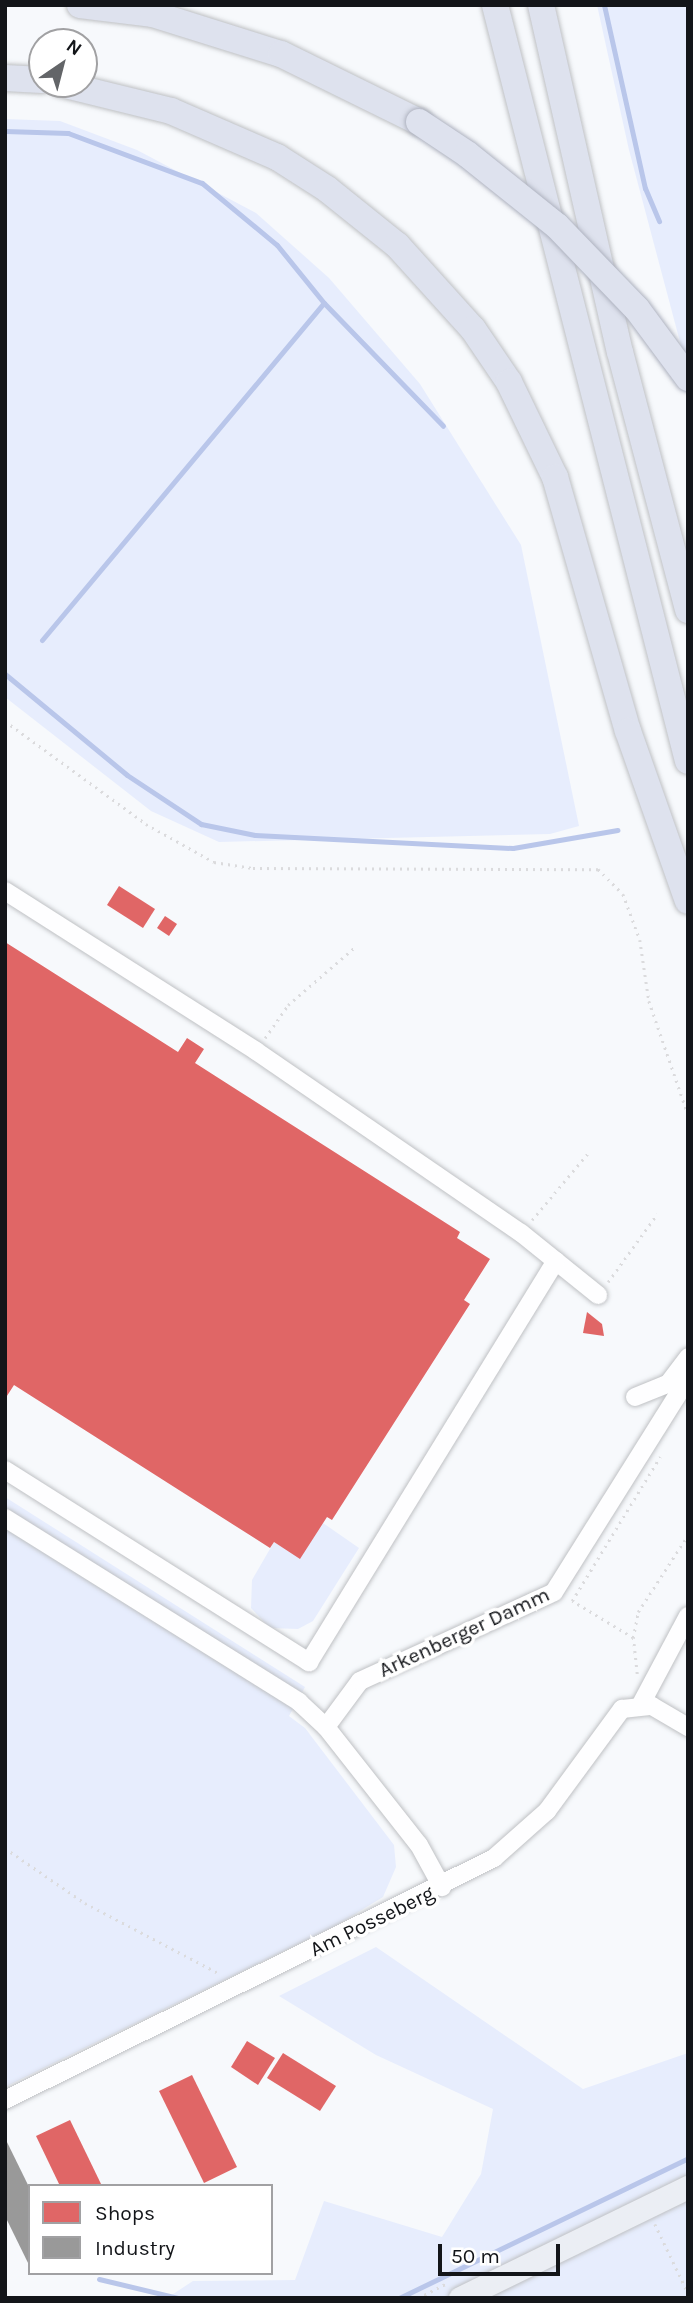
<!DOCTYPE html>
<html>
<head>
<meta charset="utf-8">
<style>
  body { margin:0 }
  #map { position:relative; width:693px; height:2303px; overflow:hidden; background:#f7f9fc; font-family:Karla,sans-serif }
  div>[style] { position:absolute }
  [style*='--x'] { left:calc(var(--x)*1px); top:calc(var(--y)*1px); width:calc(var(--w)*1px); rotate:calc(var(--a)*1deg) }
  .green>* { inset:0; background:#e7edfd }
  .shops>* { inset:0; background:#e06666 }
  .industry>* { inset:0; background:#999 }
  .stream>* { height:5px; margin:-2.5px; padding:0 2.5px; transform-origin:2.5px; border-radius:2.5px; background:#b9c6ea }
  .path>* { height:2.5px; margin-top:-1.25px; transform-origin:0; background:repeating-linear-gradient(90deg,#dbdbdd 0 2px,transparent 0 7px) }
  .roads { filter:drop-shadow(0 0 2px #bfc1c4) drop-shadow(0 0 2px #bfc1c4) }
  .minor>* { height:18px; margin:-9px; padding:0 9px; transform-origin:9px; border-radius:9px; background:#fefeff }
  .major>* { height:23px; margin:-11.5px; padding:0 11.5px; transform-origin:11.5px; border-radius:11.5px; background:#ebeef4 }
  .highway>* { height:26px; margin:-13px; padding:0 13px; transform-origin:13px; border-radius:13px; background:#dee2ee }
  .bridges { filter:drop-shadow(0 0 2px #aeb2bf) drop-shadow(0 0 2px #aeb2bf) }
  .highway-bridge>* { height:26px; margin:-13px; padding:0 13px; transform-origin:13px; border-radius:13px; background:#dee2ee }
  span { translate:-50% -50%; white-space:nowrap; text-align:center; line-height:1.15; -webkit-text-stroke:7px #fff; paint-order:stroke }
  .street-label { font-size:21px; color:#131519 }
  .frame { position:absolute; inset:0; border:7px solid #131519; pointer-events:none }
  .legend { position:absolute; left:28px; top:2184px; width:245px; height:91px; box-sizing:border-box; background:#fff; border:2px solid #a1a1a3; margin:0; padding:9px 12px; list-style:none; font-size:21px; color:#131519 }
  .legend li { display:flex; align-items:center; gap:14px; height:35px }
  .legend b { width:35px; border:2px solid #a1a1a3 }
  .north { position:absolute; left:28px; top:28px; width:70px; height:70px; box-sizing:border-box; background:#fff; border:2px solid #a1a1a3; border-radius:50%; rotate:35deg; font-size:19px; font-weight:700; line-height:28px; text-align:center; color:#131519 }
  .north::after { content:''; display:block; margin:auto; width:24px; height:32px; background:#636568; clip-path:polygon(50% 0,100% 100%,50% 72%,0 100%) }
  .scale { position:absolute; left:438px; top:2244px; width:122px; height:32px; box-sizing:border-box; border:4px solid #131519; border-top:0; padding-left:9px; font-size:21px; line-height:24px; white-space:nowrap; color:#131519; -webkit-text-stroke:5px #fff; paint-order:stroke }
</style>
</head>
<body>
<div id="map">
  <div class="green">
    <i style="clip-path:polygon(597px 5px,688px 5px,688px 372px,629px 150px)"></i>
    <i style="clip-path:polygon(5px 119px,60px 121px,137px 150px,256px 213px,329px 278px,420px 384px,521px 545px,579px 826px,550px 834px,219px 842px,151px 811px,5px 697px)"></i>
    <i style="clip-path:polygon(5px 1497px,305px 1687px,289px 1716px,305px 1728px,394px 1845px,396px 1867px,383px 1897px,337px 1925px,5px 2087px)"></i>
    <i style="clip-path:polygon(323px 1523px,359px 1548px,313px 1621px,298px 1629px,270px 1628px,251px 1608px,252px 1580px,274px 1542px,300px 1558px)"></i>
    <i style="clip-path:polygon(376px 1947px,583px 2089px,688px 2053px,688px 2298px,167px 2298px,193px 2281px,295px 2280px,324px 2201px,442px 2237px,481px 2174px,493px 2109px,376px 2055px,279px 1996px)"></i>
  </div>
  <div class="shops">
    <i style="clip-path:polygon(119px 886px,155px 909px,143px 928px,107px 905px)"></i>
    <i style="clip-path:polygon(165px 916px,177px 924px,169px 936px,157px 928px)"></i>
    <i style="clip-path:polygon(5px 942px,178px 1052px,187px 1038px,204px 1049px,195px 1063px,460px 1232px,457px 1238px,490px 1259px,464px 1300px,470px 1304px,332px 1520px,327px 1517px,300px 1559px,274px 1542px,270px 1548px,14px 1385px,5px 1399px)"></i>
    <i style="clip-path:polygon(587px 1312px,602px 1324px,604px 1336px,583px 1333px)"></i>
    <i style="clip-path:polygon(247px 2041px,275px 2058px,258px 2085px,231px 2067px)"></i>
    <i style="clip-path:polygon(283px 2053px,336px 2086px,320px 2111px,267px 2078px)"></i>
    <i style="clip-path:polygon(192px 2075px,237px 2167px,204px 2183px,159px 2091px)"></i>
    <i style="clip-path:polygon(70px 2120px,102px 2186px,60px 2186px,36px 2136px)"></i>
  </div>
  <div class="industry">
    <i style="clip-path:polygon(5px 2138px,30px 2189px,30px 2267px,5px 2216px)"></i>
  </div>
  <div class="stream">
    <i style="--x:604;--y:5;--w:188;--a:77.4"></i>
    <i style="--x:645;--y:188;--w:36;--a:67"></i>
    <i style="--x:5;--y:131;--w:63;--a:1.8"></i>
    <i style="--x:68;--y:133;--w:143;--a:20.5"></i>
    <i style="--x:202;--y:183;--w:97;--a:39.6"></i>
    <i style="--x:277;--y:245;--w:75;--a:51"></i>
    <i style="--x:324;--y:303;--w:171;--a:45.9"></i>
    <i style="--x:42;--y:640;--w:439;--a:-50.1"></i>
    <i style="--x:5;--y:674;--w:158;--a:39.6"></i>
    <i style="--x:127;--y:775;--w:89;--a:33.5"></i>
    <i style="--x:201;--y:824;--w:55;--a:11.5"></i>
    <i style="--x:255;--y:835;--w:258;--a:2.9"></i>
    <i style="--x:513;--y:848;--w:106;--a:-9.8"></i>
    <i style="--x:99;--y:2279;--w:81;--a:13.5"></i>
    <i style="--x:399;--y:2298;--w:321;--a:-25.8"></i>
  </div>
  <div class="path">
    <i style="--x:5;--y:721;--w:175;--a:36.1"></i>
    <i style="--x:146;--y:824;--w:78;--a:29.2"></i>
    <i style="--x:214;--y:862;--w:39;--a:9"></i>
    <i style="--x:253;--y:868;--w:345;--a:0.2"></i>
    <i style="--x:598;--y:869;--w:35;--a:45"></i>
    <i style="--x:623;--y:894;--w:49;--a:69.7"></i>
    <i style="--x:640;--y:940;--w:62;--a:81.6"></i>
    <i style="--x:649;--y:1001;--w:120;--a:71"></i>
    <i style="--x:265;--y:1038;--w:40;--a:-55.1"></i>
    <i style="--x:288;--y:1005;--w:90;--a:-40.9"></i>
    <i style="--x:532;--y:1220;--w:87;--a:-50.1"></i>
    <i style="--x:608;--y:1282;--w:84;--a:-54.2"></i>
    <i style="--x:633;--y:1638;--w:71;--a:-148.8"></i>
    <i style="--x:572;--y:1601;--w:169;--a:-58.6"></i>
    <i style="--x:637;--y:1674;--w:36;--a:-96"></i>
    <i style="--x:633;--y:1638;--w:26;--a:-79"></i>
    <i style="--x:638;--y:1612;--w:92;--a:-57"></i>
    <i style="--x:5;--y:1848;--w:97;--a:34.5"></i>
    <i style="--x:85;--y:1903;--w:153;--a:27.7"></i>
    <i style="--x:655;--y:2224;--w:76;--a:64.4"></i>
    <i style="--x:418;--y:2298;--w:31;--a:-27"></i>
  </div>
  <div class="roads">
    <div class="minor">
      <i style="--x:5;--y:891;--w:298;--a:32.5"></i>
      <i style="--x:256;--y:1051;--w:321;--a:34.5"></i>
      <i style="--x:521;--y:1233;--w:99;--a:38.8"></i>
      <i style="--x:635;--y:1397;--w:35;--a:-22"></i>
      <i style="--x:668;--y:1384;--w:34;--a:-53"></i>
      <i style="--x:5;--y:1470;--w:360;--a:32.3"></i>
      <i style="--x:309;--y:1662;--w:471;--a:-58.4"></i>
      <i style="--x:5;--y:1518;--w:347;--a:32"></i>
      <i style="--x:299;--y:1702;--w:37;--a:43"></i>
      <i style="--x:326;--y:1727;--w:150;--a:51.8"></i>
      <i style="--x:419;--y:1845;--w:48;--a:61.3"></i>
      <i style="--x:641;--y:1704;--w:100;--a:-61.9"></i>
      <i style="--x:326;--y:1727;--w:57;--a:-53.5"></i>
      <i style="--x:360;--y:1681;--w:213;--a:-24.6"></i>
      <i style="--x:554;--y:1592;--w:252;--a:-57.9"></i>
      <i style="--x:5;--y:2100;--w:546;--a:-26.33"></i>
      <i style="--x:494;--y:1858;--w:71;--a:-41.6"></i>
      <i style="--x:547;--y:1811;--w:127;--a:-53.7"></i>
      <i style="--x:622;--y:1709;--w:30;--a:-6"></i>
      <i style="--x:652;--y:1706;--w:42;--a:30.3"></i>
    </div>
    <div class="major">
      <i style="--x:460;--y:2298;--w:254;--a:-26"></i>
    </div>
    <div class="highway">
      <i style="--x:80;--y:5;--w:74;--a:7"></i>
      <i style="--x:153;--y:14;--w:134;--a:17.4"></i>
      <i style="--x:281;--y:54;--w:154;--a:26.2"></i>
      <i style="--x:495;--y:5;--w:780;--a:75.68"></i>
      <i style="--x:541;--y:5;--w:356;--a:77.2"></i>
      <i style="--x:620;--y:352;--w:267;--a:75.2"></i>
      <i style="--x:5;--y:78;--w:37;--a:3"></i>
      <i style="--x:61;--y:84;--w:113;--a:13.8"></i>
      <i style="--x:171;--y:111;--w:116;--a:23.5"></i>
      <i style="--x:277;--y:157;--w:59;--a:32.6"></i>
      <i style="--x:327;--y:189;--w:90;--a:38.7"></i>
      <i style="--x:397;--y:245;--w:113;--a:47.9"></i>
      <i style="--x:473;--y:329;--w:64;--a:55.8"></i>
      <i style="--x:509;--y:382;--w:106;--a:64.2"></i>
      <i style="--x:555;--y:477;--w:264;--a:74"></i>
      <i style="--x:628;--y:731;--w:180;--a:70.6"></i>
    </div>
  </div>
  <div class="bridges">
    <div class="highway-bridge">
      <i style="--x:419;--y:122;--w:58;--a:33.7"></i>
      <i style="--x:467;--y:154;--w:115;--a:38.7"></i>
      <i style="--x:557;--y:226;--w:115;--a:46.1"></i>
      <i style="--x:637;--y:309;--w:86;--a:53.5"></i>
    </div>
  </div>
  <div class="street-label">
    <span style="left:464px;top:1632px;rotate:-25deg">Arkenberger Damm</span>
    <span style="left:372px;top:1921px;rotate:-26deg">Am Posseberg</span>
  </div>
  <div class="frame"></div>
  <ul class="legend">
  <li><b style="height:19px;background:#e06666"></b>Shops</li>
  <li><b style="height:19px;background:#999"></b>Industry</li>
  </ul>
  <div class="north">N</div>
  <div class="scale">50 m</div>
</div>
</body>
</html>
